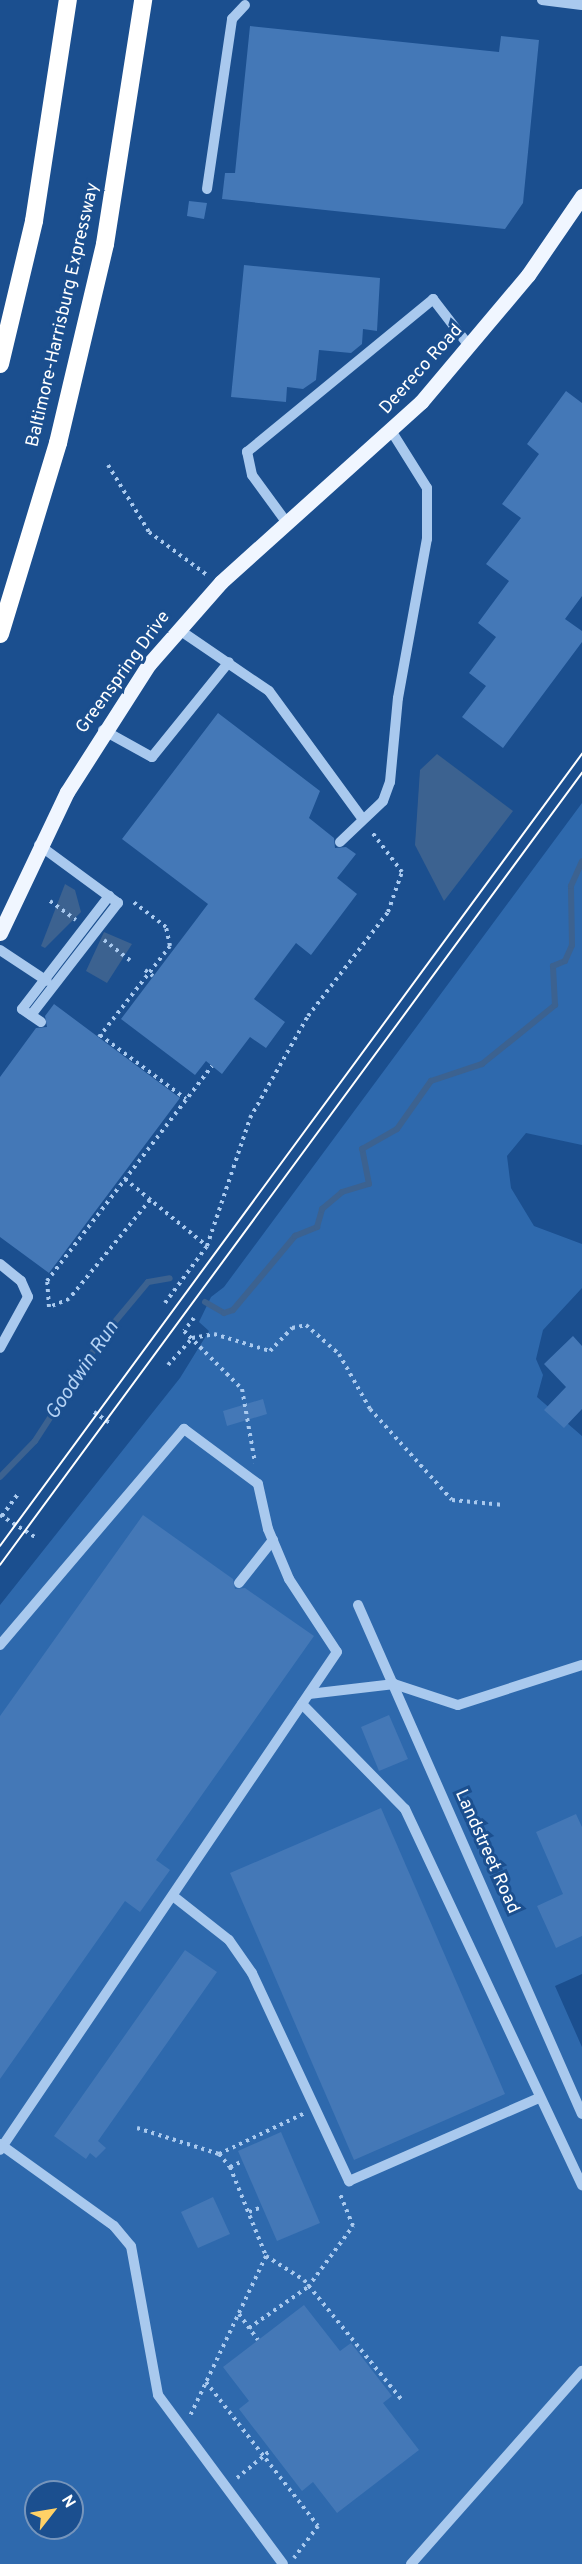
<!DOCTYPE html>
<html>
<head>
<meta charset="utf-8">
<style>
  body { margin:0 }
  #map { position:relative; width:582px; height:2564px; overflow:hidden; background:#1b4f8f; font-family:Overpass,sans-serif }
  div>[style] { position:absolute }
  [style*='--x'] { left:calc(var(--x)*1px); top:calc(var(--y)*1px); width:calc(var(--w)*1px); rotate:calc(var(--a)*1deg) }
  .green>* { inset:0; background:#2e69ad }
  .water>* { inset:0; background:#3c6290 }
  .stream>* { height:6px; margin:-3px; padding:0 3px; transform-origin:3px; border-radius:3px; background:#3c6290 }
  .building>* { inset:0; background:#4478b7 }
  .path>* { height:4px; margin-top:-2px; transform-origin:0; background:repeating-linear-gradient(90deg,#a9c9ee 0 3px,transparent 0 7.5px) }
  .minor>* { height:10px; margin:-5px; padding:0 5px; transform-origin:5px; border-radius:5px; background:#a9c9ee }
  .major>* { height:15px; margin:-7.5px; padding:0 7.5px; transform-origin:7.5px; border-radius:7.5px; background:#f0f6ff }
  .highway>* { height:18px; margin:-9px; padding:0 9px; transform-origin:9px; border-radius:9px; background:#fff }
  .tram>* { height:1.5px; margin:-0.75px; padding:0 0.75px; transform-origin:0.75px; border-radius:0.75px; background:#fff }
  span { translate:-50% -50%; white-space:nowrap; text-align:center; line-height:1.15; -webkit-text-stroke:6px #1b4f8f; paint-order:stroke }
  .street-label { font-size:18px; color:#fff }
  .water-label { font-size:20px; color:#b5d3f5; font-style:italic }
  .north { position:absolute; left:24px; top:2480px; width:60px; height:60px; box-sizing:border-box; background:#1b4f8f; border:2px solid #7695bc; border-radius:50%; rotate:59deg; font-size:16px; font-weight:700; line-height:24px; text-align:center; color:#fff }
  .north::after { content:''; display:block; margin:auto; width:21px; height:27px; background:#ffd166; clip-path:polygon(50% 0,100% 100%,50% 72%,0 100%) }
</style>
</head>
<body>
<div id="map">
  <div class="green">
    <i style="clip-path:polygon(evenodd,582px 803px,582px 1145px,526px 1133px,507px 1156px,511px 1188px,534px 1226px,582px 1244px,582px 1288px,543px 1330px,536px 1359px,543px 1375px,537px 1397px,582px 1436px,582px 1974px,555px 1986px,582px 2047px,582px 2564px,0 2564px,0 1605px,180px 1378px,209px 1331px,199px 1322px,211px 1297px,224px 1287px,582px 803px,36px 2492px,72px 2492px,72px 2528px,36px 2528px,36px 2492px)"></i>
  </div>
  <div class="water">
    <i style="clip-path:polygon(437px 754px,513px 811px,444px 901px,415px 845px,420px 770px)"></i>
    <i style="clip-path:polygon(65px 884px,75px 890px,81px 912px,45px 948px,41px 946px)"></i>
    <i style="clip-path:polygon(104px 932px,132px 944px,107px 983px,86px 971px)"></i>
  </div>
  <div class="stream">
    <i style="--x:205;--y:1302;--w:22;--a:30"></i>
    <i style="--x:224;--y:1313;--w:9;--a:-18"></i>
    <i style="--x:233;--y:1310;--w:97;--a:-50"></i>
    <i style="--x:295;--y:1236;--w:24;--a:-22"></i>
    <i style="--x:317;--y:1227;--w:19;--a:-74"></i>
    <i style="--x:322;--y:1209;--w:26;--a:-40"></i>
    <i style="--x:342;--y:1192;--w:28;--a:-17"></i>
    <i style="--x:369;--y:1184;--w:36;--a:-101"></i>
    <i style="--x:362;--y:1149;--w:40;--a:-29.7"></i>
    <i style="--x:397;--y:1129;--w:59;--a:-54.7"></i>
    <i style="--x:431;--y:1081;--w:54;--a:-18.4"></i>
    <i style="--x:482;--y:1064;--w:94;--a:-38.9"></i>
    <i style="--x:555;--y:1005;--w:39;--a:-93"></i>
    <i style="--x:553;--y:966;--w:13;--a:-23"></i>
    <i style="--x:565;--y:961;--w:17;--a:-66"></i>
    <i style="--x:572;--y:945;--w:59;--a:-91"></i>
    <i style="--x:571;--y:886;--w:27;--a:-66"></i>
    <i style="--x:0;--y:1477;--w:50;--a:-45.8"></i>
    <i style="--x:35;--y:1441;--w:125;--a:-57.1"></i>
    <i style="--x:103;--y:1336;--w:70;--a:-50.2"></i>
    <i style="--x:148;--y:1282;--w:22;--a:-10"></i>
  </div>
  <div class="building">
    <i style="clip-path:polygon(250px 26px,499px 52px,501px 36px,539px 40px,523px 203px,505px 229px,222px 199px,225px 173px,235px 173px)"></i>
    <i style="clip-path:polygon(189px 201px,207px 203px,204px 219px,187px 216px)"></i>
    <i style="clip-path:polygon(244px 265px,380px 278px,377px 331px,363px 329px,362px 344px,351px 353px,319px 350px,316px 380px,303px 389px,287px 387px,286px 402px,231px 397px)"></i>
    <i style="clip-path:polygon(566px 391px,582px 403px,582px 596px,565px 619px,582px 631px,582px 642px,503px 748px,462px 717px,486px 686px,469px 673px,496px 637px,478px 623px,509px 581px,486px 564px,521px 518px,502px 504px,539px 454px,527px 444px)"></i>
    <i style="clip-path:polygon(218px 713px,320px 791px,309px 818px,334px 838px,335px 848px,346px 847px,356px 854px,337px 878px,357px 894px,311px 955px,296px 943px,254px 999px,285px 1022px,266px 1048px,250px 1037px,222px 1074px,206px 1061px,195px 1075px,121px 1019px,208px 904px,122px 839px)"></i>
    <i style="clip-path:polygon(54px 1004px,180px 1098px,49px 1273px,0 1237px,0 1077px,36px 1028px,47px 1027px,45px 1016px)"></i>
    <i style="clip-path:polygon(573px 1336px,582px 1346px,582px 1409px,564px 1428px,544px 1410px,566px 1387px,544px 1364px)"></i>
    <i style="clip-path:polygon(263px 1399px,267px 1414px,227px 1426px,223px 1411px)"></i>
    <i style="clip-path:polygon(143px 1515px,233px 1579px,235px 1589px,245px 1588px,314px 1636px,156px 1860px,170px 1870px,140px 1912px,125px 1901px,0 2079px,0 1716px)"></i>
    <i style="clip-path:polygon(389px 1715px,408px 1759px,379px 1771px,361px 1727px)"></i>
    <i style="clip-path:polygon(381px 1808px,505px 2094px,354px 2160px,230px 1873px)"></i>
    <i style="clip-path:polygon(576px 1814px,582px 1827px,582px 1936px,556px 1948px,537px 1906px,563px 1894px,536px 1832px)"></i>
    <i style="clip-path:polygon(185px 1950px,217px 1972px,98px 2141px,106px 2148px,96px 2158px,90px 2153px,86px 2159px,54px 2136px)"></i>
    <i style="clip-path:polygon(281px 2132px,320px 2223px,277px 2241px,238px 2151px)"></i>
    <i style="clip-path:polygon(213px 2197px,230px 2234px,198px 2248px,181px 2212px)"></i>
    <i style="clip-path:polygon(304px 2305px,340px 2351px,351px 2343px,392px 2396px,383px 2403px,419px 2450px,337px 2513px,313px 2482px,302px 2491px,239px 2409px,249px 2401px,223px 2367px)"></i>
  </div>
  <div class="path">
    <i style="--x:108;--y:465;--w:79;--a:58.5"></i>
    <i style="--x:149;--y:532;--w:72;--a:36.6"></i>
    <i style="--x:50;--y:901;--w:32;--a:36"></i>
    <i style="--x:104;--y:940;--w:33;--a:38"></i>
    <i style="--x:145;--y:970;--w:10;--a:37"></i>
    <i style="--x:100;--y:1035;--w:107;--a:36.7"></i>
    <i style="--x:99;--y:1037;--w:115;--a:-52"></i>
    <i style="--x:170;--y:946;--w:19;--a:-102"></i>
    <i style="--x:166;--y:927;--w:43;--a:-142.6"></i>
    <i style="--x:125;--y:1179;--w:106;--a:39.3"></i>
    <i style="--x:150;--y:1200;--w:128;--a:129.3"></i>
    <i style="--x:69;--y:1299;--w:22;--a:158"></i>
    <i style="--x:49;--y:1307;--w:26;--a:-94"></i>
    <i style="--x:47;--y:1281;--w:271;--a:-52.5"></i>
    <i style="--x:165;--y:1303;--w:71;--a:-53.6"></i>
    <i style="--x:207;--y:1246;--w:135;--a:-71.4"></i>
    <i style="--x:250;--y:1118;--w:117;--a:-60.4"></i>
    <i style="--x:308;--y:1016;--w:131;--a:-52.4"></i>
    <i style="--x:388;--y:912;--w:42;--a:-70.7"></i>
    <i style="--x:402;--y:872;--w:51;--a:-127.1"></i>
    <i style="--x:194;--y:1318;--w:16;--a:128"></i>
    <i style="--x:184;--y:1331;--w:82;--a:45"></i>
    <i style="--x:242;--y:1389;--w:75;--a:80"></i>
    <i style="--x:168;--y:1365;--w:36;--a:-48"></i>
    <i style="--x:192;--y:1338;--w:22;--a:-10"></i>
    <i style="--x:214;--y:1334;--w:59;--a:16.9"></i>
    <i style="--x:270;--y:1351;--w:32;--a:-46"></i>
    <i style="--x:292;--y:1328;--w:14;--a:-12"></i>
    <i style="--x:306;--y:1325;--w:44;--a:41.3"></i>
    <i style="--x:339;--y:1354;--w:63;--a:60.6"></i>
    <i style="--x:370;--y:1409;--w:122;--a:48"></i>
    <i style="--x:452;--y:1500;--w:52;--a:5.5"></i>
    <i style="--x:94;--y:1412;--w:19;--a:35"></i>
    <i style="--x:0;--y:1515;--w:41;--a:32.2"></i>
    <i style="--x:2;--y:1516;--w:29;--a:-54"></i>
    <i style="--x:137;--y:2128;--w:86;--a:17.6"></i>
    <i style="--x:219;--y:2154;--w:17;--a:50"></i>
    <i style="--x:230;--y:2167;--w:96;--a:68"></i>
    <i style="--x:266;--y:2256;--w:177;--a:115.4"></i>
    <i style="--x:219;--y:2154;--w:95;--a:-25.5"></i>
    <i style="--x:230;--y:2167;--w:14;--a:-25"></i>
    <i style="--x:249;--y:2212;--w:14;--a:-21"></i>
    <i style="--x:266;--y:2256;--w:45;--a:32.3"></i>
    <i style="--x:304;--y:2280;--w:155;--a:50.8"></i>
    <i style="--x:239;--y:2314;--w:32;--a:54"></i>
    <i style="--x:249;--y:2328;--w:72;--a:-34.8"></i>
    <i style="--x:308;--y:2287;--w:76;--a:-53.6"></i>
    <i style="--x:353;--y:2226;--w:37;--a:-112"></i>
    <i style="--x:206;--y:2382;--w:182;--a:52.1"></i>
    <i style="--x:318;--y:2526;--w:40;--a:127"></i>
    <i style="--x:237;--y:2478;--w:44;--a:-39.5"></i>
  </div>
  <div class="minor">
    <i style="--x:542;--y:0;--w:40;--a:7.1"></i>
    <i style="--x:207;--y:189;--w:172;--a:-81.6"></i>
    <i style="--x:232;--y:19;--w:19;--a:-47"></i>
    <i style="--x:287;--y:523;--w:59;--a:-126.1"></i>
    <i style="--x:252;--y:475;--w:24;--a:-102"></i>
    <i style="--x:247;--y:452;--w:241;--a:-39.4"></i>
    <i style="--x:433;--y:299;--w:61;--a:52.4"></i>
    <i style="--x:178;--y:629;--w:110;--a:34.3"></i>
    <i style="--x:269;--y:691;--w:157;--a:53.8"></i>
    <i style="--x:103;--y:730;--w:56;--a:28.9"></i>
    <i style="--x:152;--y:757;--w:122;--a:-51"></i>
    <i style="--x:340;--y:842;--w:59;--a:-43.6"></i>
    <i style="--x:383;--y:801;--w:20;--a:-70"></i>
    <i style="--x:390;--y:782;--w:84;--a:-84.6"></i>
    <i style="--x:398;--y:698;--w:162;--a:-79.7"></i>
    <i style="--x:427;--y:539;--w:51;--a:-90"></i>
    <i style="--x:427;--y:488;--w:66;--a:-122"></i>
    <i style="--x:0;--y:950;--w:56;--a:33.4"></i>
    <i style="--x:31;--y:1015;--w:142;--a:-52.2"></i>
    <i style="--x:118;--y:903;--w:98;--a:-143.7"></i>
    <i style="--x:41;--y:1022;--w:23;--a:-146"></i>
    <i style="--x:22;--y:1009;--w:143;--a:-52.4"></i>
    <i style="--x:0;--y:1264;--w:27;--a:39"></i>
    <i style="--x:21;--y:1281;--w:17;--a:66"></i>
    <i style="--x:28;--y:1297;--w:58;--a:118.8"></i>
    <i style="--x:239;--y:1583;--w:55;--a:-51.7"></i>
    <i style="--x:358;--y:1605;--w:556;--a:66.25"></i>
    <i style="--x:0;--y:1645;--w:284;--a:-49.6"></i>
    <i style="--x:184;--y:1429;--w:92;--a:36.6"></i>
    <i style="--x:258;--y:1484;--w:46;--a:77.5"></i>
    <i style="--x:268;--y:1529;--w:54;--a:67.2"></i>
    <i style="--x:289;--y:1579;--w:87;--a:56.7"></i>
    <i style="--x:337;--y:1652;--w:601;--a:124.09"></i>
    <i style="--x:309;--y:1694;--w:86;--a:-6.7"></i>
    <i style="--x:394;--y:1684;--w:67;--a:18.2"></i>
    <i style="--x:458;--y:1705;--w:130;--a:-17.9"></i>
    <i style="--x:302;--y:1704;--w:147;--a:45.6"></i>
    <i style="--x:405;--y:1809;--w:416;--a:64.8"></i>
    <i style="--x:173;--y:1896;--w:71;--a:38.2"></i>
    <i style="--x:229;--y:1940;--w:40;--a:55.1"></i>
    <i style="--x:252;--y:1973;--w:230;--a:65"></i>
    <i style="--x:349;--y:2181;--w:205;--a:-23.6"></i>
    <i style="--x:0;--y:2144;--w:140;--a:35.7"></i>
    <i style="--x:114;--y:2226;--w:26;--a:50"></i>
    <i style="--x:131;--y:2246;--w:151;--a:79.7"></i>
    <i style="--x:158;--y:2395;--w:210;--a:53.5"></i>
    <i style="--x:411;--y:2564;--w:258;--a:-48.5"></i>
  </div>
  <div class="major">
    <i style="--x:0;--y:933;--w:156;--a:-64.6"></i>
    <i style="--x:67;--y:792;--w:152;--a:-57.4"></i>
    <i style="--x:149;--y:664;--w:109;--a:-48.7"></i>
    <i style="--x:221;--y:582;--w:269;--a:-42"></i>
    <i style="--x:421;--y:402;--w:166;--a:-49.9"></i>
    <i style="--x:528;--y:275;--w:96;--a:-55.6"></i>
  </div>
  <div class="highway">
    <i style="--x:0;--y:364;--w:147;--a:-76.6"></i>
    <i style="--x:34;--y:221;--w:224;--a:-81.3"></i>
    <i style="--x:0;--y:634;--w:200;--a:-73.1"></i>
    <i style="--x:58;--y:443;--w:204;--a:-76.7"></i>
    <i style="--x:105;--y:244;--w:247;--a:-81.1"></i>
  </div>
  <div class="tram">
    <i style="--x:0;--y:1546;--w:983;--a:-53.69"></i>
    <i style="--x:0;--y:1565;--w:983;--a:-53.69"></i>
  </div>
  <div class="street-label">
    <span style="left:64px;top:315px;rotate:-77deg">Baltimore-Harrisburg Expressway</span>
    <span style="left:422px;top:370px;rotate:-48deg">Deereco Road</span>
    <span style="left:124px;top:673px;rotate:-54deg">Greenspring Drive</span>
    <span style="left:486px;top:1852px;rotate:66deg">Landstreet Road</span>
  </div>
  <div class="water-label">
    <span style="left:83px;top:1371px;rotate:-56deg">Goodwin Run</span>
  </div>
  <div class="north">N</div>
</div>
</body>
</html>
